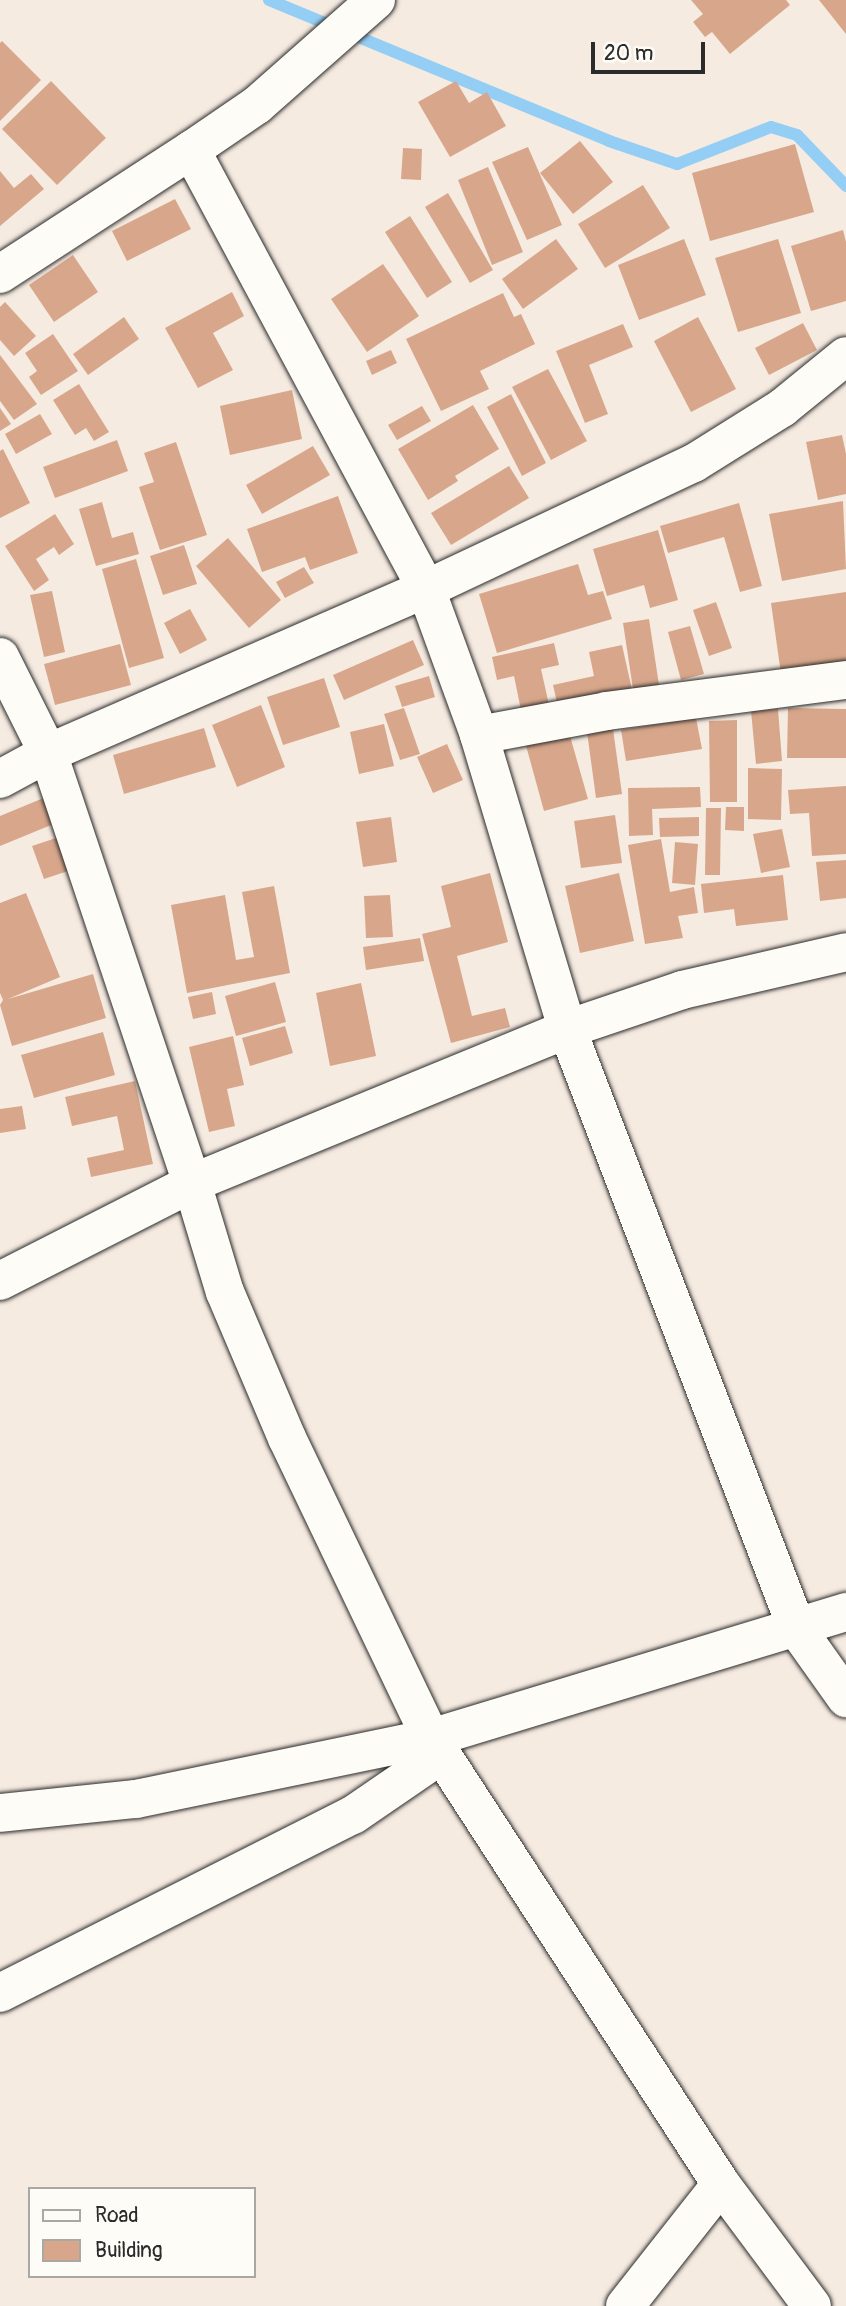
<!DOCTYPE html>
<html>
<head>
<meta charset="utf-8">
<style>
  body { margin:0 }
  #map { position:relative; width:846px; height:2306px; overflow:hidden; background:#f6ebe1; font-family:Pangolin,sans-serif }
  div>[style] { position:absolute }
  [style*='--x'] { left:calc(var(--x)*1px); top:calc(var(--y)*1px); width:calc(var(--w)*1px); rotate:calc(var(--a)*1deg) }
  .stream>* { height:12px; margin:-6px; padding:0 6px; transform-origin:6px; border-radius:6px; background:#95cef5 }
  .building>* { inset:0; background:#d8a78b }
  .roads { filter:drop-shadow(0 0 2px #2b2b2b) drop-shadow(0 0 2px #2b2b2b) }
  .minor>* { height:38px; margin:-19px; padding:0 19px; transform-origin:19px; border-radius:19px; background:#fdfcf7 }
  span { translate:-50% -50%; white-space:nowrap; text-align:center; line-height:1.15; -webkit-text-stroke:6px #fdfcf7; paint-order:stroke }
  .legend { position:absolute; left:28px; top:2187px; width:228px; height:91px; box-sizing:border-box; background:#fdfcf7; border:2px solid #a9a8a5; margin:0; padding:9px 12px; list-style:none; font-size:21px; color:#2b2b2b }
  .legend li { display:flex; align-items:center; gap:14px; height:35px }
  .legend b { width:35px; border:2px solid #a9a8a5 }
  .scale { position:absolute; left:591px; top:42px; width:114px; height:32px; box-sizing:border-box; border:4px solid #2b2b2b; border-top:0; padding-left:9px; font-size:21px; line-height:24px; white-space:nowrap; color:#2b2b2b; -webkit-text-stroke:5px #fdfcf7; paint-order:stroke }
</style>
</head>
<body>
<div id="map">
  <div class="stream">
    <i style="--x:269;--y:0;--w:368;--a:22.5"></i>
    <i style="--x:609;--y:141;--w:72;--a:18.7"></i>
    <i style="--x:677;--y:164;--w:101;--a:-21.5"></i>
    <i style="--x:771;--y:127;--w:27;--a:17"></i>
    <i style="--x:797;--y:135;--w:71;--a:46.1"></i>
  </div>
  <div class="building">
    <i style="clip-path:polygon(691px 0,786px 0,790px 5px,730px 54px,712px 32px,705px 37px,693px 22px,703px 14px)"></i>
    <i style="clip-path:polygon(819px 0,846px 0,846px 34px)"></i>
    <i style="clip-path:polygon(2px 41px,41px 80px,0 121px,0 43px)"></i>
    <i style="clip-path:polygon(51px 81px,106px 138px,57px 185px,2px 129px)"></i>
    <i style="clip-path:polygon(456px 81px,469px 103px,487px 92px,506px 126px,450px 157px,418px 102px)"></i>
    <i style="clip-path:polygon(580px 141px,613px 182px,573px 214px,540px 173px)"></i>
    <i style="clip-path:polygon(795px 144px,814px 212px,710px 241px,692px 173px)"></i>
    <i style="clip-path:polygon(528px 147px,562px 225px,527px 240px,492px 162px)"></i>
    <i style="clip-path:polygon(403px 148px,422px 149px,421px 180px,401px 179px)"></i>
    <i style="clip-path:polygon(488px 167px,523px 252px,492px 265px,458px 180px)"></i>
    <i style="clip-path:polygon(0 171px,14px 188px,31px 174px,44px 189px,0 226px)"></i>
    <i style="clip-path:polygon(643px 185px,670px 228px,605px 268px,578px 224px)"></i>
    <i style="clip-path:polygon(448px 193px,493px 270px,470px 283px,425px 207px)"></i>
    <i style="clip-path:polygon(175px 199px,191px 229px,127px 261px,112px 231px)"></i>
    <i style="clip-path:polygon(410px 216px,452px 282px,427px 298px,385px 232px)"></i>
    <i style="clip-path:polygon(843px 230px,846px 242px,846px 301px,811px 311px,791px 246px)"></i>
    <i style="clip-path:polygon(556px 239px,578px 269px,523px 309px,502px 279px)"></i>
    <i style="clip-path:polygon(684px 239px,706px 295px,639px 320px,618px 265px)"></i>
    <i style="clip-path:polygon(778px 239px,801px 313px,738px 332px,715px 258px)"></i>
    <i style="clip-path:polygon(73px 255px,98px 292px,54px 322px,29px 285px)"></i>
    <i style="clip-path:polygon(383px 264px,419px 316px,367px 352px,331px 299px)"></i>
    <i style="clip-path:polygon(232px 292px,244px 316px,213px 333px,233px 370px,198px 388px,165px 328px)"></i>
    <i style="clip-path:polygon(503px 293px,514px 317px,521px 314px,535px 344px,480px 371px,489px 389px,441px 411px,406px 339px)"></i>
    <i style="clip-path:polygon(5px 302px,36px 336px,14px 356px,0 340px,0 307px)"></i>
    <i style="clip-path:polygon(124px 317px,139px 339px,88px 375px,73px 354px)"></i>
    <i style="clip-path:polygon(698px 317px,736px 389px,691px 412px,654px 341px)"></i>
    <i style="clip-path:polygon(803px 323px,817px 350px,769px 375px,755px 348px)"></i>
    <i style="clip-path:polygon(623px 324px,633px 347px,589px 365px,608px 414px,585px 423px,556px 351px)"></i>
    <i style="clip-path:polygon(53px 334px,78px 371px,41px 395px,29px 377px,37px 371px,25px 353px)"></i>
    <i style="clip-path:polygon(391px 350px,397px 363px,372px 375px,366px 361px)"></i>
    <i style="clip-path:polygon(0 355px,37px 404px,14px 420px,0 401px)"></i>
    <i style="clip-path:polygon(548px 369px,587px 441px,551px 460px,512px 387px)"></i>
    <i style="clip-path:polygon(79px 384px,109px 432px,94px 441px,86px 428px,75px 435px,53px 400px)"></i>
    <i style="clip-path:polygon(292px 390px,302px 439px,230px 455px,220px 406px)"></i>
    <i style="clip-path:polygon(511px 394px,546px 463px,522px 476px,487px 407px)"></i>
    <i style="clip-path:polygon(473px 405px,499px 449px,455px 476px,458px 481px,428px 500px,398px 449px)"></i>
    <i style="clip-path:polygon(422px 406px,431px 421px,397px 440px,388px 425px)"></i>
    <i style="clip-path:polygon(0 408px,11px 424px,0 431px)"></i>
    <i style="clip-path:polygon(40px 414px,52px 434px,16px 454px,5px 434px)"></i>
    <i style="clip-path:polygon(842px 435px,846px 454px,846px 494px,818px 500px,806px 442px)"></i>
    <i style="clip-path:polygon(117px 440px,128px 471px,55px 498px,43px 467px)"></i>
    <i style="clip-path:polygon(176px 442px,207px 535px,160px 550px,139px 487px,154px 482px,144px 453px)"></i>
    <i style="clip-path:polygon(313px 446px,330px 475px,262px 514px,246px 485px)"></i>
    <i style="clip-path:polygon(3px 449px,30px 503px,0 518px,0 451px)"></i>
    <i style="clip-path:polygon(509px 466px,529px 498px,451px 545px,431px 513px)"></i>
    <i style="clip-path:polygon(338px 496px,358px 553px,310px 570px,305px 557px,262px 572px,247px 529px)"></i>
    <i style="clip-path:polygon(843px 501px,846px 569px,782px 581px,769px 514px)"></i>
    <i style="clip-path:polygon(102px 502px,112px 538px,133px 532px,139px 554px,96px 566px,79px 509px)"></i>
    <i style="clip-path:polygon(739px 503px,762px 586px,740px 592px,724px 537px,668px 553px,660px 526px)"></i>
    <i style="clip-path:polygon(55px 514px,74px 544px,59px 555px,54px 547px,36px 559px,49px 580px,34px 591px,5px 546px)"></i>
    <i style="clip-path:polygon(658px 530px,678px 600px,650px 608px,644px 585px,607px 596px,593px 549px)"></i>
    <i style="clip-path:polygon(228px 538px,281px 600px,249px 628px,196px 566px)"></i>
    <i style="clip-path:polygon(184px 545px,197px 584px,163px 595px,150px 556px)"></i>
    <i style="clip-path:polygon(136px 559px,164px 658px,129px 668px,102px 569px)"></i>
    <i style="clip-path:polygon(578px 564px,588px 595px,603px 591px,612px 619px,497px 653px,479px 594px)"></i>
    <i style="clip-path:polygon(304px 567px,314px 583px,285px 598px,276px 582px)"></i>
    <i style="clip-path:polygon(52px 591px,65px 652px,44px 657px,30px 595px)"></i>
    <i style="clip-path:polygon(846px 592px,846px 665px,781px 674px,771px 603px)"></i>
    <i style="clip-path:polygon(716px 602px,732px 648px,709px 656px,693px 610px)"></i>
    <i style="clip-path:polygon(190px 609px,207px 640px,180px 654px,164px 623px)"></i>
    <i style="clip-path:polygon(649px 619px,659px 685px,633px 689px,623px 623px)"></i>
    <i style="clip-path:polygon(690px 626px,704px 674px,681px 680px,668px 632px)"></i>
    <i style="clip-path:polygon(413px 640px,424px 665px,344px 700px,333px 675px)"></i>
    <i style="clip-path:polygon(554px 643px,559px 665px,541px 669px,551px 714px,523px 720px,514px 676px,497px 680px,492px 657px)"></i>
    <i style="clip-path:polygon(120px 644px,131px 685px,55px 705px,44px 664px)"></i>
    <i style="clip-path:polygon(622px 645px,633px 694px,559px 711px,553px 685px,594px 676px,589px 652px)"></i>
    <i style="clip-path:polygon(429px 676px,435px 697px,402px 707px,395px 686px)"></i>
    <i style="clip-path:polygon(324px 678px,340px 727px,283px 745px,267px 697px)"></i>
    <i style="clip-path:polygon(261px 705px,285px 767px,237px 787px,212px 725px)"></i>
    <i style="clip-path:polygon(404px 708px,420px 754px,400px 760px,384px 714px)"></i>
    <i style="clip-path:polygon(788px 708px,846px 709px,846px 758px,787px 758px)"></i>
    <i style="clip-path:polygon(778px 709px,782px 761px,756px 764px,751px 711px)"></i>
    <i style="clip-path:polygon(696px 718px,702px 749px,626px 761px,621px 730px)"></i>
    <i style="clip-path:polygon(737px 720px,737px 802px,710px 802px,709px 721px)"></i>
    <i style="clip-path:polygon(384px 724px,394px 766px,359px 774px,350px 732px)"></i>
    <i style="clip-path:polygon(204px 728px,216px 767px,124px 794px,113px 755px)"></i>
    <i style="clip-path:polygon(568px 729px,588px 799px,544px 811px,525px 742px)"></i>
    <i style="clip-path:polygon(613px 729px,622px 794px,596px 798px,587px 732px)"></i>
    <i style="clip-path:polygon(447px 744px,463px 780px,433px 793px,417px 757px)"></i>
    <i style="clip-path:polygon(748px 768px,782px 769px,781px 820px,748px 819px)"></i>
    <i style="clip-path:polygon(846px 786px,846px 854px,812px 856px,809px 813px,790px 814px,788px 790px)"></i>
    <i style="clip-path:polygon(700px 787px,701px 807px,652px 809px,653px 835px,629px 836px,628px 788px)"></i>
    <i style="clip-path:polygon(46px 797px,56px 823px,0 846px,0 816px)"></i>
    <i style="clip-path:polygon(726px 807px,744px 807px,744px 831px,725px 830px)"></i>
    <i style="clip-path:polygon(706px 808px,721px 808px,720px 875px,705px 875px)"></i>
    <i style="clip-path:polygon(615px 815px,622px 863px,581px 868px,574px 821px)"></i>
    <i style="clip-path:polygon(391px 817px,397px 862px,363px 867px,356px 822px)"></i>
    <i style="clip-path:polygon(699px 817px,699px 836px,660px 837px,659px 818px)"></i>
    <i style="clip-path:polygon(782px 829px,790px 867px,761px 873px,753px 834px)"></i>
    <i style="clip-path:polygon(59px 837px,71px 870px,44px 879px,32px 846px)"></i>
    <i style="clip-path:polygon(661px 839px,670px 892px,694px 887px,698px 913px,678px 916px,683px 938px,645px 944px,628px 845px)"></i>
    <i style="clip-path:polygon(675px 842px,698px 844px,695px 885px,672px 883px)"></i>
    <i style="clip-path:polygon(846px 860px,846px 898px,820px 901px,816px 862px)"></i>
    <i style="clip-path:polygon(490px 873px,508px 942px,457px 956px,472px 1016px,505px 1008px,510px 1027px,451px 1043px,422px 934px,451px 927px,441px 886px)"></i>
    <i style="clip-path:polygon(619px 873px,634px 941px,580px 953px,565px 886px)"></i>
    <i style="clip-path:polygon(783px 875px,788px 920px,736px 926px,734px 909px,704px 913px,701px 884px)"></i>
    <i style="clip-path:polygon(274px 886px,290px 973px,187px 993px,171px 905px,225px 895px,236px 960px,254px 957px,242px 892px)"></i>
    <i style="clip-path:polygon(26px 893px,60px 977px,8px 999px,93px 974px,106px 1018px,12px 1046px,0 1005px,3px 1000px,0 993px,0 903px)"></i>
    <i style="clip-path:polygon(390px 895px,393px 937px,366px 938px,364px 896px)"></i>
    <i style="clip-path:polygon(420px 938px,424px 961px,366px 970px,363px 947px)"></i>
    <i style="clip-path:polygon(275px 982px,286px 1022px,236px 1036px,225px 996px)"></i>
    <i style="clip-path:polygon(361px 983px,376px 1056px,330px 1066px,316px 993px)"></i>
    <i style="clip-path:polygon(212px 992px,216px 1014px,193px 1019px,188px 997px)"></i>
    <i style="clip-path:polygon(285px 1026px,293px 1053px,250px 1066px,242px 1038px)"></i>
    <i style="clip-path:polygon(103px 1032px,115px 1075px,34px 1098px,21px 1055px)"></i>
    <i style="clip-path:polygon(233px 1036px,244px 1085px,227px 1089px,235px 1126px,209px 1132px,189px 1047px)"></i>
    <i style="clip-path:polygon(135px 1081px,153px 1164px,91px 1177px,87px 1158px,124px 1150px,117px 1116px,72px 1126px,65px 1097px)"></i>
    <i style="clip-path:polygon(22px 1106px,26px 1129px,0 1133px,0 1109px)"></i>
  </div>
  <div class="roads">
    <div class="minor">
      <i style="--x:376;--y:0;--w:159;--a:138.6"></i>
      <i style="--x:257;--y:105;--w:80;--a:145.7"></i>
      <i style="--x:191;--y:150;--w:498;--a:61.8"></i>
      <i style="--x:426;--y:589;--w:155;--a:70"></i>
      <i style="--x:479;--y:735;--w:307;--a:73.3"></i>
      <i style="--x:567;--y:1029;--w:643;--a:69.03"></i>
      <i style="--x:797;--y:1629;--w:85;--a:54.6"></i>
      <i style="--x:0;--y:274;--w:228;--a:-33"></i>
      <i style="--x:0;--y:657;--w:107;--a:63.4"></i>
      <i style="--x:48;--y:753;--w:453;--a:71.5"></i>
      <i style="--x:192;--y:1183;--w:114;--a:73.2"></i>
      <i style="--x:225;--y:1292;--w:159;--a:67"></i>
      <i style="--x:287;--y:1438;--w:333;--a:64.4"></i>
      <i style="--x:431;--y:1738;--w:532;--a:56.97"></i>
      <i style="--x:721;--y:2184;--w:152;--a:53.3"></i>
      <i style="--x:479;--y:735;--w:130;--a:-10.6"></i>
      <i style="--x:607;--y:711;--w:241;--a:-7.4"></i>
      <i style="--x:0;--y:779;--w:55;--a:-28.4"></i>
      <i style="--x:48;--y:753;--w:412;--a:-23.5"></i>
      <i style="--x:426;--y:589;--w:296;--a:-25.2"></i>
      <i style="--x:694;--y:463;--w:104;--a:-32"></i>
      <i style="--x:782;--y:408;--w:82;--a:-39.1"></i>
      <i style="--x:0;--y:1281;--w:216;--a:-27"></i>
      <i style="--x:192;--y:1183;--w:405;--a:-22.3"></i>
      <i style="--x:567;--y:1029;--w:121;--a:-18.7"></i>
      <i style="--x:682;--y:990;--w:168;--a:-13"></i>
      <i style="--x:0;--y:1813;--w:137;--a:-5.9"></i>
      <i style="--x:136;--y:1799;--w:301;--a:-11.7"></i>
      <i style="--x:431;--y:1738;--w:434;--a:-16.9"></i>
      <i style="--x:0;--y:1993;--w:395;--a:-26.8"></i>
      <i style="--x:353;--y:1815;--w:108;--a:-34.4"></i>
      <i style="--x:625;--y:2306;--w:155;--a:-51.8"></i>
    </div>
  </div>
  <ul class="legend">
  <li><b style="height:9px;background:#fdfcf7"></b>Road</li>
  <li><b style="height:19px;background:#d8a78b"></b>Building</li>
  </ul>
  <div class="scale">20 m</div>
</div>
</body>
</html>
